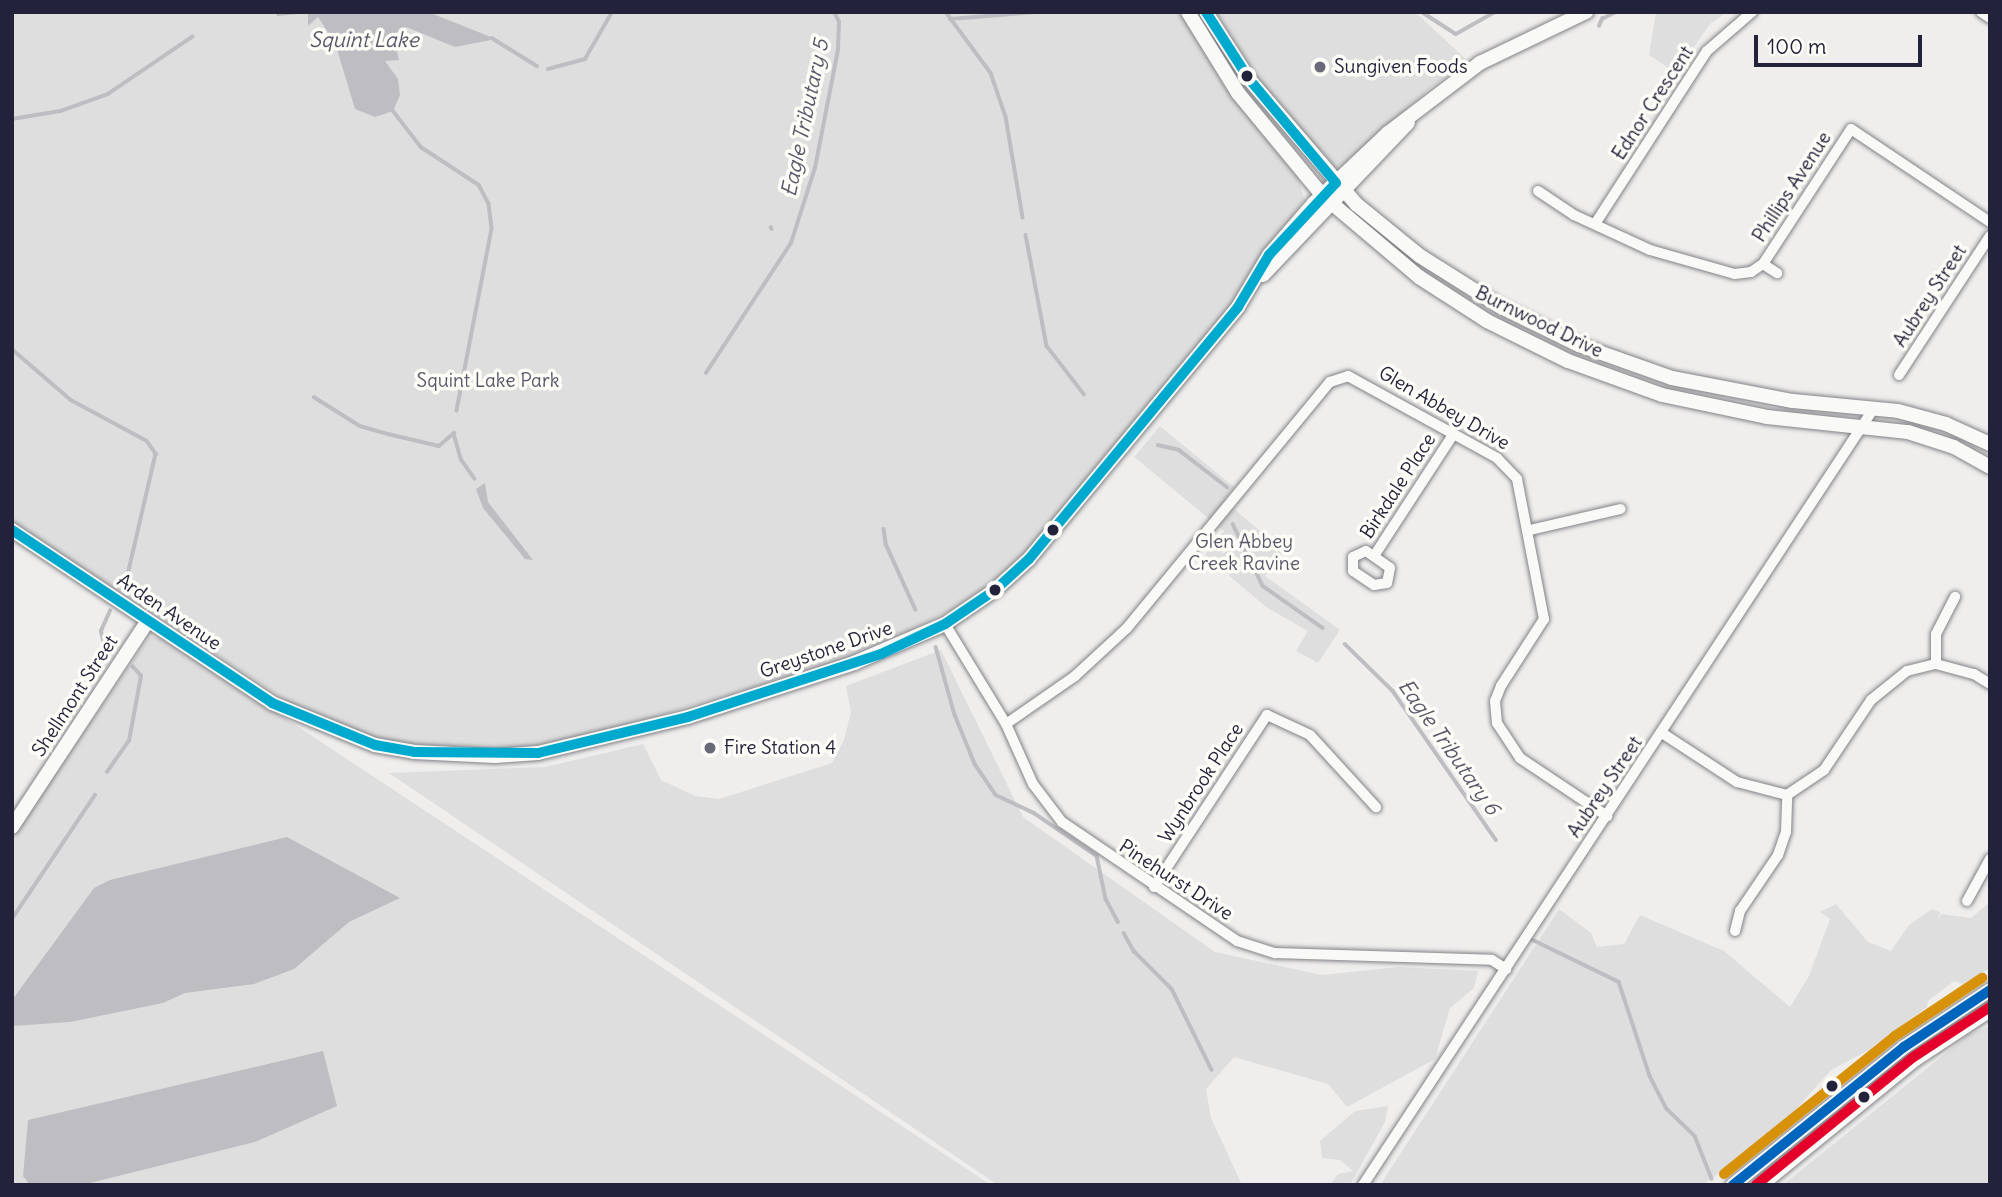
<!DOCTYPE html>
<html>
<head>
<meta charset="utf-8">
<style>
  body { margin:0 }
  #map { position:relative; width:2002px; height:1197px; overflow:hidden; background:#efeeed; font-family:Delius,sans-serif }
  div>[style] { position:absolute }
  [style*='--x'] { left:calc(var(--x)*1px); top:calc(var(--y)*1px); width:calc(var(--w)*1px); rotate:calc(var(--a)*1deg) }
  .built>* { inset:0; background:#dfdede }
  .water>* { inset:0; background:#bebec2 }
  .stream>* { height:3.5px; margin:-1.75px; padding:0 1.75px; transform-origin:1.75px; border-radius:1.75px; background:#bebec2 }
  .roads { filter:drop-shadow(0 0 2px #838287) drop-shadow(0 0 2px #838287) }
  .street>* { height:10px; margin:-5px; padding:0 5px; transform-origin:5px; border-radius:5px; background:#f9f9f7 }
  .secondary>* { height:14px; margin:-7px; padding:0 7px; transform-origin:7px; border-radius:7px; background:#f9f9f7 }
  .bus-1>* { height:10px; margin:-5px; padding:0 5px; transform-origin:5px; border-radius:5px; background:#00a9ce }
  .bus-2>* { height:10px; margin:-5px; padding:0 5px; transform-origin:5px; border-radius:5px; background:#0065bd }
  .bus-3>* { height:10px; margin:-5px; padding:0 5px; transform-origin:5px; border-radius:5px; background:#e4002b }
  .bus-4>* { height:10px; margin:-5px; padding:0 5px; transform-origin:5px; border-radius:5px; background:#d79209 }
  .dots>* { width:19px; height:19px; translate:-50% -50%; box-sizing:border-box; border:4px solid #fdfcf7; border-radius:50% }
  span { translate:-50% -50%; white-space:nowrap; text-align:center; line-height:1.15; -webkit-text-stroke:7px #fdfcf7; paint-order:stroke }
  .poi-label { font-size:19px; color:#22223b }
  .left { translate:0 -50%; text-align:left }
  .street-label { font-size:19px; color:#22223b }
  .park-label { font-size:19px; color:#575768 }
  .water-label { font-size:21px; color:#58586a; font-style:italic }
  .frame { position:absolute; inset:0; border:14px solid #22223b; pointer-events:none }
  .scale { position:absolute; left:1754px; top:35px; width:168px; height:32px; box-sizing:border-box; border:4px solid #22223b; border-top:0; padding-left:9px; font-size:21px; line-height:24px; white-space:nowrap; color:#22223b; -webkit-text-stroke:5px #fdfcf7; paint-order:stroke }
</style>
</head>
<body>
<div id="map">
  <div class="built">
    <i style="clip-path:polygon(12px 12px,1180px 12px,1234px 100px,1299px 179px,1304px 200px,1239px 295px,1047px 531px,998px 578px,953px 609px,860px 655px,576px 740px,489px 751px,437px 749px,386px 741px,301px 710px,12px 521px)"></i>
    <i style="clip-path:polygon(1216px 12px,1415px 12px,1468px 61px,1430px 88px,1344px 166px,1335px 167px,1268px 93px)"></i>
    <i style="clip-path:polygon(1656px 12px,1727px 12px,1710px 24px,1676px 73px,1649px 55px)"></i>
    <i style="clip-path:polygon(1160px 426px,1234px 487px,1224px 500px,1284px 552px,1265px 576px,1340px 630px,1318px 663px,1296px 651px,1308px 631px,1266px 607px,1205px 555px,1224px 531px,1134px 457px)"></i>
    <i style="clip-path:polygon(149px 637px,164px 638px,991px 1185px,12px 1185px,12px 838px)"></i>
    <i style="clip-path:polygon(941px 650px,1023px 817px,1215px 952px,1322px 975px,1399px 967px,1478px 971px,1474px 988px,1450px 1008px,1435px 1059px,1347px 1107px,1328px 1084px,1234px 1057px,1206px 1089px,1211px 1118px,1242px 1185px,998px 1185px,389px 773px,545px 767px,643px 744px,661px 780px,695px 796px,719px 799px,832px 763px,844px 740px,851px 712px,846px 686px)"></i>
    <i style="clip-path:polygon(1990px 902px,1990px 968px,1963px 984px,1954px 981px,1928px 1001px,1927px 1007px,1867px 1051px,1831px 1070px,1783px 1124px,1703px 1185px,1380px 1185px,1559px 909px,1591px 933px,1597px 947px,1624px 944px,1640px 915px,1724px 951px,1790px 1007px,1809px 976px,1830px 919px,1820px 912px,1836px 904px,1868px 942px,1891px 951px,1909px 925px,1932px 909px,1940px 912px,1938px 919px,1941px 914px,1971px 918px)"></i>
    <i style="clip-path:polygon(1990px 1026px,1990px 1185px,1783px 1185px,1968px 1035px)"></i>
    <i style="clip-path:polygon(1388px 1106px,1385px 1122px,1350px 1185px,1330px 1185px,1338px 1174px,1353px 1171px,1340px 1160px,1322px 1158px,1320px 1141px,1355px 1111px)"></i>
  </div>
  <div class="water">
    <i style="clip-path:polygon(276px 12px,428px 12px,496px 39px,455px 47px,406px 27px,393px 35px,399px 60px,385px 61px,398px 79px,400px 95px,393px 111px,375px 117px,355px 109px,335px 43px,318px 17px,308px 26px,308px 13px,277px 16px)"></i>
    <i style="clip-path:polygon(485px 483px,488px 502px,533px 560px,525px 559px,483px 508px,476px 489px)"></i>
    <i style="clip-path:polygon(287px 837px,400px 898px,349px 922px,294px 969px,254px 984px,185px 993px,163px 1003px,70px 1022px,12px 1026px,12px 1000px,94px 888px,110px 880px)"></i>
    <i style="clip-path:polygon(323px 1051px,337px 1106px,255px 1142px,82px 1185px,30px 1185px,23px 1176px,28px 1120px)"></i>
  </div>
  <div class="stream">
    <i style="--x:946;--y:12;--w:76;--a:53.6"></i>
    <i style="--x:991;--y:73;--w:46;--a:71.2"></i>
    <i style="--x:1006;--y:117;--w:102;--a:80.4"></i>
    <i style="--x:1422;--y:12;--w:40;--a:32.9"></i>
    <i style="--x:1456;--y:34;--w:45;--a:-29.4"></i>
    <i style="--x:950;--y:19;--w:85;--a:-4.7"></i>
    <i style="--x:1599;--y:26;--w:8;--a:-67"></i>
    <i style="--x:1602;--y:19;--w:16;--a:-27"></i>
    <i style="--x:492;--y:38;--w:53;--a:31.9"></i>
    <i style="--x:548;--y:69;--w:38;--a:-15"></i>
    <i style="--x:585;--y:59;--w:54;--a:-60.1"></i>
    <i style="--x:391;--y:108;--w:49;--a:52.4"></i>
    <i style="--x:421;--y:147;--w:69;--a:33.2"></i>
    <i style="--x:479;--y:185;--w:21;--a:62"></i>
    <i style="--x:489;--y:204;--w:25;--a:83"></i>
    <i style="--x:492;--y:229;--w:185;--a:100.9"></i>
    <i style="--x:12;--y:119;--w:50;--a:-9.3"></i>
    <i style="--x:61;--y:111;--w:50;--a:-19.9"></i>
    <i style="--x:108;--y:94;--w:102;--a:-34.2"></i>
    <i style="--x:771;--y:227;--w:2;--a:63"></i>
    <i style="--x:1026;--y:235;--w:113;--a:79.3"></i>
    <i style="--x:1047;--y:346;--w:61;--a:52.4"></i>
    <i style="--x:12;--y:349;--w:78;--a:40.8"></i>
    <i style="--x:71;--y:400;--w:86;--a:28.3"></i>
    <i style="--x:147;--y:441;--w:16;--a:55"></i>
    <i style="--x:156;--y:454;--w:133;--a:103"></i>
    <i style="--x:706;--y:373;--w:155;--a:-56.8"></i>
    <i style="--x:791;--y:243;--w:79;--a:-72.3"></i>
    <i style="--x:815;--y:168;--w:120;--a:-79"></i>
    <i style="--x:838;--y:50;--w:28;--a:-88"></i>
    <i style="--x:839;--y:22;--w:11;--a:-117"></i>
    <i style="--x:314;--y:397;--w:54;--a:32.2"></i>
    <i style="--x:360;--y:426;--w:29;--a:16"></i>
    <i style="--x:388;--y:434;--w:52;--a:13.2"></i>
    <i style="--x:439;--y:446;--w:20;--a:-41"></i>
    <i style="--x:454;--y:434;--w:26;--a:74"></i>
    <i style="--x:461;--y:459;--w:24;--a:55"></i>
    <i style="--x:1158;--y:445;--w:22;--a:13"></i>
    <i style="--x:1179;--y:450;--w:61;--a:37.6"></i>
    <i style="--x:1233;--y:524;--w:69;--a:64.2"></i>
    <i style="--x:1263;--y:586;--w:73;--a:35"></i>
    <i style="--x:884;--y:529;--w:15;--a:82"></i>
    <i style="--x:886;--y:544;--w:72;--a:65.6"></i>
    <i style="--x:1345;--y:644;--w:67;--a:44.4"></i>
    <i style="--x:1393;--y:691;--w:181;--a:55.3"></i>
    <i style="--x:936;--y:647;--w:71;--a:74.4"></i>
    <i style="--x:955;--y:715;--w:53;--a:67.8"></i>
    <i style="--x:975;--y:764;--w:37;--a:56"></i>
    <i style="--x:996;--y:795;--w:42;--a:25.3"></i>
    <i style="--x:1034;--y:813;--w:76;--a:34.3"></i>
    <i style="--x:1097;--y:856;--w:44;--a:78.2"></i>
    <i style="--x:1106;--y:899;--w:26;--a:62"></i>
    <i style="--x:105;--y:649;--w:18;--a:-103"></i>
    <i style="--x:101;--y:631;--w:22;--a:-66"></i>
    <i style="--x:107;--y:772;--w:38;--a:-55"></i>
    <i style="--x:129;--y:741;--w:66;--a:-79.5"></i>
    <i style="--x:141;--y:676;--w:12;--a:-132"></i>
    <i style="--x:12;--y:919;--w:149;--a:-56.2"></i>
    <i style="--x:1124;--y:933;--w:21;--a:61"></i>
    <i style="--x:1134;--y:951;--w:54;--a:45"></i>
    <i style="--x:1172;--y:989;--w:90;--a:63.7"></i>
    <i style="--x:1531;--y:939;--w:98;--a:26"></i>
    <i style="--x:1619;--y:982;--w:99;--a:71.7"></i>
    <i style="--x:1650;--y:1076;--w:36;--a:63"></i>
    <i style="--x:1666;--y:1108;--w:40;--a:44"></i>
    <i style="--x:1695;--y:1136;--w:46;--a:68.4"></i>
  </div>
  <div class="roads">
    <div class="street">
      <i style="--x:1981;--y:12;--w:11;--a:34"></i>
      <i style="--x:1538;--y:191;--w:43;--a:33.7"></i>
      <i style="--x:1574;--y:215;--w:84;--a:24.7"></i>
      <i style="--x:1650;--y:250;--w:88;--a:15.8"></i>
      <i style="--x:1735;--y:274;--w:16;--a:-7"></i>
      <i style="--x:1751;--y:272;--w:14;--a:-34"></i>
      <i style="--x:1763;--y:264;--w:161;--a:-56.9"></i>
      <i style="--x:1851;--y:129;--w:167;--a:33.8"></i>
      <i style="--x:1595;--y:224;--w:206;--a:-57.1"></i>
      <i style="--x:1707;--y:51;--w:60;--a:-40.9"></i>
      <i style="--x:1763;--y:264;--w:17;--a:33"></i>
      <i style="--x:1899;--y:375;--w:166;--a:-56.8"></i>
      <i style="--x:1530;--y:530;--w:93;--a:-13"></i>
      <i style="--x:1366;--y:551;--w:29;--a:35"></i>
      <i style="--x:1390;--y:568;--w:15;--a:101"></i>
      <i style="--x:1387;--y:583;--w:13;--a:171"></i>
      <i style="--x:1374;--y:585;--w:25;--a:-146"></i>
      <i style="--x:1353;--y:571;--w:14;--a:-90"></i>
      <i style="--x:1353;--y:557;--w:14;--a:-25"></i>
      <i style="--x:1374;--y:556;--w:145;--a:-56.9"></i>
      <i style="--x:945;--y:624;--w:117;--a:58.6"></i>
      <i style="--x:1006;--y:724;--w:66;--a:65.8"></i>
      <i style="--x:1033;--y:784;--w:48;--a:52.7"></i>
      <i style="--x:1062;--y:822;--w:212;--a:34.2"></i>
      <i style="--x:1237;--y:941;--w:40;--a:18"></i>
      <i style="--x:1275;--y:953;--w:217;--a:1.8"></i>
      <i style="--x:1492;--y:960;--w:17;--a:33"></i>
      <i style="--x:1936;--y:664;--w:30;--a:-90"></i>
      <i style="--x:1936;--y:634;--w:42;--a:-62.8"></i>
      <i style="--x:1006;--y:724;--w:84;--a:-34.8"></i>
      <i style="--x:1075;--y:676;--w:71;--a:-42.7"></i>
      <i style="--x:1127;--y:628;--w:319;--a:-50.5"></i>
      <i style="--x:1330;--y:382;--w:19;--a:-18"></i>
      <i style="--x:1348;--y:376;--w:170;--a:28.8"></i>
      <i style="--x:1497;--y:458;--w:29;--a:46"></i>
      <i style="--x:1517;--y:479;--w:143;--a:79.1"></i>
      <i style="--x:1544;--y:619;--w:80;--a:122.7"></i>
      <i style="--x:1501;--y:686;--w:16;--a:112"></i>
      <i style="--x:1495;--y:701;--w:22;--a:85"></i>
      <i style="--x:1497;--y:723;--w:42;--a:56.7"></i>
      <i style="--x:1520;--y:758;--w:105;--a:33.7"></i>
      <i style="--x:1662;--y:733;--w:90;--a:33.2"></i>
      <i style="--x:1737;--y:782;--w:52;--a:14.6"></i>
      <i style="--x:1787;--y:795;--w:45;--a:-34"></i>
      <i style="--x:1824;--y:770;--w:84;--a:-56.1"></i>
      <i style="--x:1871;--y:700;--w:46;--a:-38.9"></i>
      <i style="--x:1907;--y:671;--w:30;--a:-14"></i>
      <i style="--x:1936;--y:664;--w:39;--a:15"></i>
      <i style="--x:1974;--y:674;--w:19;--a:32"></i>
      <i style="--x:1154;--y:887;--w:206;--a:-56.7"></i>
      <i style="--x:1267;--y:715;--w:47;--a:24.9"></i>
      <i style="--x:1310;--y:735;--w:98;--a:47.5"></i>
      <i style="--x:1967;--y:901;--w:48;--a:-61.3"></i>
      <i style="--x:1735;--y:931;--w:21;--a:-76"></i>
      <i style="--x:1740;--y:911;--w:68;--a:-55.8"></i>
      <i style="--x:1778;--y:855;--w:24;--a:-71"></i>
      <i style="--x:1786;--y:832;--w:37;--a:-88"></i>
      <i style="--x:1363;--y:1185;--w:930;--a:-56.67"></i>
    </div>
    <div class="secondary">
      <i style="--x:1188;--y:12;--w:95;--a:58.3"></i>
      <i style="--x:1238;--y:93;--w:132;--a:50.5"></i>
      <i style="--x:1322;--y:195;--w:127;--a:40.2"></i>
      <i style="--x:1419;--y:277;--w:81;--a:32.9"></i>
      <i style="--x:1487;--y:321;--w:90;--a:26.3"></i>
      <i style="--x:1568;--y:361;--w:100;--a:19.9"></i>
      <i style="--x:1662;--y:395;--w:107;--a:11.8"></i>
      <i style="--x:1767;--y:417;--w:142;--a:6.1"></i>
      <i style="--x:1908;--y:432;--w:48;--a:18.1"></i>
      <i style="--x:1954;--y:447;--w:41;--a:29.1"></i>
      <i style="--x:1206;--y:12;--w:80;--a:57.3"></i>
      <i style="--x:1249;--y:79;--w:165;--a:49.4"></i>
      <i style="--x:1356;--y:204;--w:82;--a:39.1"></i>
      <i style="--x:1420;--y:256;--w:96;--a:32.2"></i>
      <i style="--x:1501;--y:307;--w:87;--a:26"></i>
      <i style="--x:1579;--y:345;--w:99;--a:19.5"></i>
      <i style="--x:1672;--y:378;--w:123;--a:10.8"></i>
      <i style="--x:1793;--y:401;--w:105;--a:5.4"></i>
      <i style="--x:1898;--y:411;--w:50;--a:15.2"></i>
      <i style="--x:1946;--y:424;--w:48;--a:24.4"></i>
      <i style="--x:1263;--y:275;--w:210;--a:-46.4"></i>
      <i style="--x:12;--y:530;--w:312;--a:33.6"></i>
      <i style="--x:272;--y:703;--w:111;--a:22.2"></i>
      <i style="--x:375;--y:745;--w:40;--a:10"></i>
      <i style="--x:414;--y:752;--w:81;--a:2.8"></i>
      <i style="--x:495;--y:756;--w:43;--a:-4"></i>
      <i style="--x:538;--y:753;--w:154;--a:-13.5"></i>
      <i style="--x:688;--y:717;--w:175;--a:-18"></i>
      <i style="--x:854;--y:663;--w:99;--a:-23.2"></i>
      <i style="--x:945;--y:624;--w:60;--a:-34.2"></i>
      <i style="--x:995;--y:590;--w:46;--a:-42.4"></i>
      <i style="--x:1029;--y:559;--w:327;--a:-50.3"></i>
      <i style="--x:1238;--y:307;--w:61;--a:-59.2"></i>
      <i style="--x:1269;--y:255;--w:69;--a:-49.1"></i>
      <i style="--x:1314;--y:203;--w:102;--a:-43.4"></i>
      <i style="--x:1388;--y:133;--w:116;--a:-37.3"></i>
      <i style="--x:1480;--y:63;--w:118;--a:-25.7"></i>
      <i style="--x:12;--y:827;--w:245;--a:-56.6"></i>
      <i style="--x:1733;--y:1185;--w:220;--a:-38.9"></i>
      <i style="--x:1904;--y:1047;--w:103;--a:-33.5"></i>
      <i style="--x:1761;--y:1185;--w:198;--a:-39.2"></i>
      <i style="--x:1914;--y:1060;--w:91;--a:-33.3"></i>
    </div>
  </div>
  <div class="bus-1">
    <i style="--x:12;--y:530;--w:312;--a:33.6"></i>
    <i style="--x:272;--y:703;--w:111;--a:22.2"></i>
    <i style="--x:375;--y:745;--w:40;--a:10"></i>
    <i style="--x:414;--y:752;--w:124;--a:0.5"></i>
    <i style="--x:538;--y:753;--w:154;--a:-13.5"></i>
    <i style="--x:688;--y:717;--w:203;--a:-18.1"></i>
    <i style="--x:881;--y:654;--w:71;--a:-25.1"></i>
    <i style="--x:945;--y:624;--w:60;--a:-34.2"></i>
    <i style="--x:995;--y:590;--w:46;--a:-42.4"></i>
    <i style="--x:1029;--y:559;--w:327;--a:-50.3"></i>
    <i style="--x:1238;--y:307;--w:61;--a:-59.2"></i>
    <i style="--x:1269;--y:255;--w:98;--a:-47.1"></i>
    <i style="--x:1336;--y:183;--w:136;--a:-129.9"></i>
    <i style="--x:1249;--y:79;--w:80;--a:-122.7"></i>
  </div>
  <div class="bus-2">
    <i style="--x:1733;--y:1185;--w:220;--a:-38.9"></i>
    <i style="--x:1904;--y:1047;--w:103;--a:-33.5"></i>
  </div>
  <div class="bus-3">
    <i style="--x:1756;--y:1185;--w:201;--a:-39.1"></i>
    <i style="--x:1912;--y:1058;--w:93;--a:-33.2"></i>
  </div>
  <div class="bus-4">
    <i style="--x:1724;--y:1174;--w:220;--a:-38.9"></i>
    <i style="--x:1895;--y:1036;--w:105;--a:-33.7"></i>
  </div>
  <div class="dots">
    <i style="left:1320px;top:67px;background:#6a6979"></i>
    <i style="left:1247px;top:76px;background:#22223b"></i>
    <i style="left:1053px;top:530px;background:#22223b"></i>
    <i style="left:995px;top:590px;background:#22223b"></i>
    <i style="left:710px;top:748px;background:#6a6979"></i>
    <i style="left:1832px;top:1086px;background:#22223b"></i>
    <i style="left:1864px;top:1097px;background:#22223b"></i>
  </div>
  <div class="poi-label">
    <span class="left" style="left:1334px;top:67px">Sungiven Foods</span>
    <span class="left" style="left:724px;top:748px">Fire Station 4</span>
  </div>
  <div class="street-label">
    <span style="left:1653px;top:103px;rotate:-57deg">Ednor Crescent</span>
    <span style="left:1792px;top:187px;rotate:-57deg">Phillips Avenue</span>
    <span style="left:1930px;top:296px;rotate:-57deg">Aubrey Street</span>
    <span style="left:1539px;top:322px;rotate:26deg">Burnwood Drive</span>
    <span style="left:1444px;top:408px;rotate:30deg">Glen Abbey Drive</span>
    <span style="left:1398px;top:486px;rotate:-57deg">Birkdale Place</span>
    <span style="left:169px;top:612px;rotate:34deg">Arden Avenue</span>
    <span style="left:826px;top:650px;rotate:-19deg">Greystone Drive</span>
    <span style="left:75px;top:696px;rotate:-57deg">Shellmont Street</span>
    <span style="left:1201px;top:783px;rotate:-57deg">Wynbrook Place</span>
    <span style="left:1605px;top:787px;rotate:-56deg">Aubrey Street</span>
    <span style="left:1176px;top:880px;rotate:33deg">Pinehurst Drive</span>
  </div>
  <div class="park-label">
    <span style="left:488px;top:381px">Squint Lake Park</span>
    <span style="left:1244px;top:553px">Glen Abbey<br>Creek Ravine</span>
  </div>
  <div class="water-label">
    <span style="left:364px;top:40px">Squint Lake</span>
    <span style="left:805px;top:118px;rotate:-78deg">Eagle Tributary 5</span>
    <span style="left:1449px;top:747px;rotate:55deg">Eagle Tributary 6</span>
  </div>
  <div class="frame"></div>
  <div class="scale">100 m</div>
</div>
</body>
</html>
